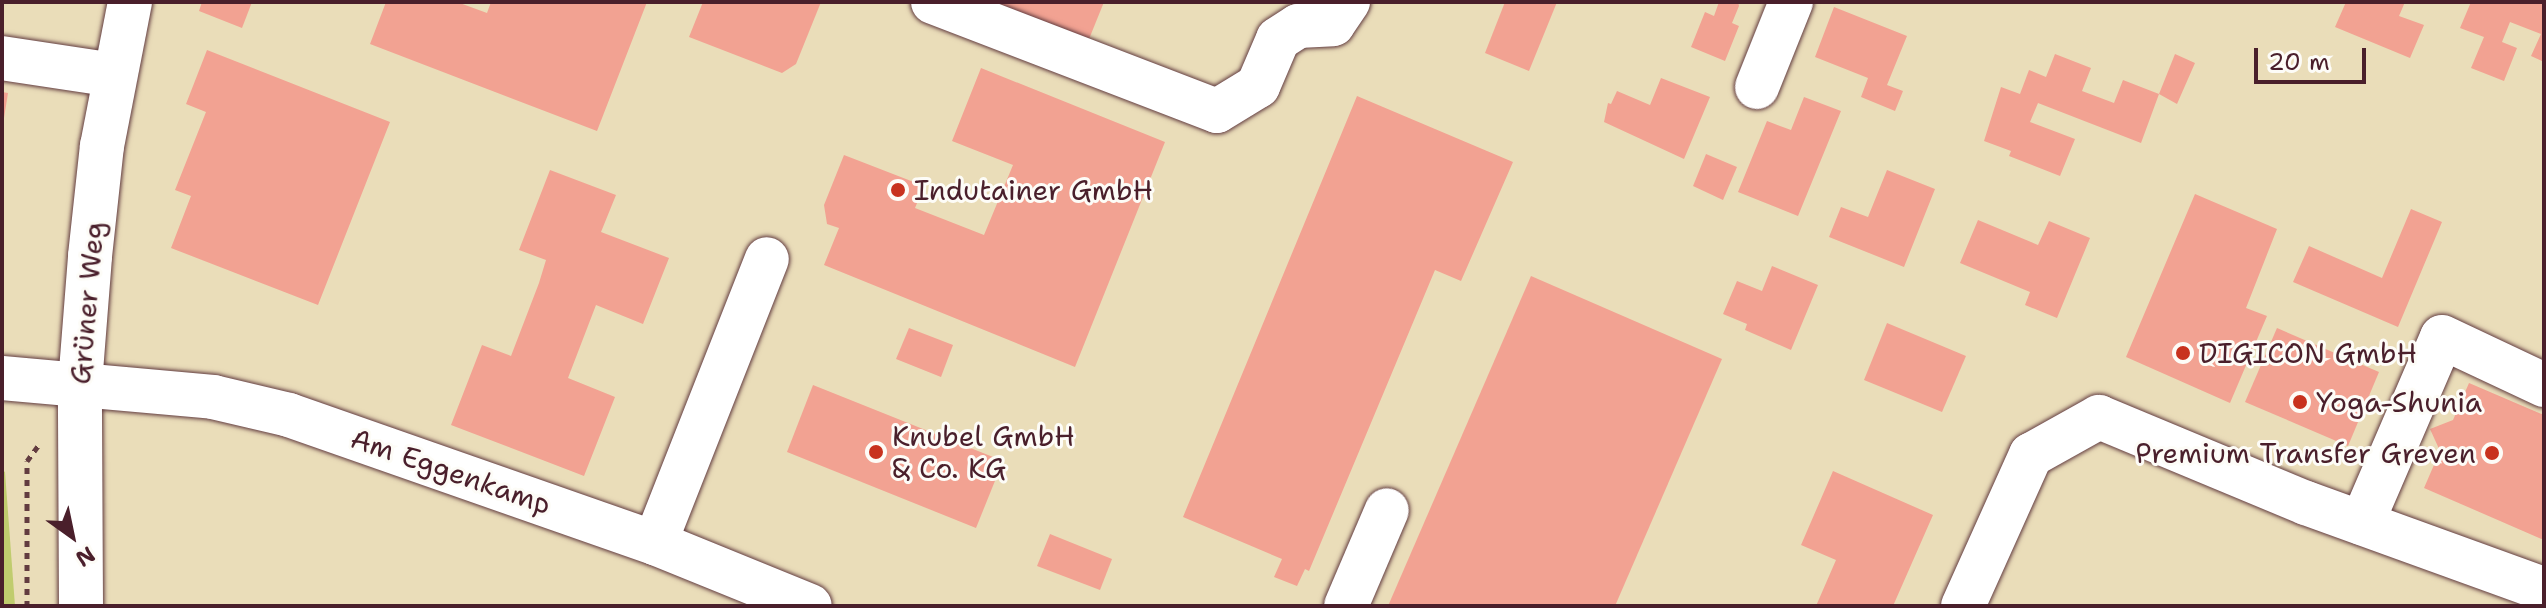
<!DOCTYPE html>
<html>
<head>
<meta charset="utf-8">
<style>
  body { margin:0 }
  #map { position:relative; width:2546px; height:608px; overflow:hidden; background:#eaddb9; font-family:"Shantell Sans",sans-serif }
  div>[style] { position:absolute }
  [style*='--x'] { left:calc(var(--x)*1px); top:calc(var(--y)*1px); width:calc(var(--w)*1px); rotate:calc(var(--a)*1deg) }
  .green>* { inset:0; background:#c0cc6e }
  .building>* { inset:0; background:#f2a292 }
  .path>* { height:5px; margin-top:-2.5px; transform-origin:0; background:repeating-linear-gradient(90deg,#623c40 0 6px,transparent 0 12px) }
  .roads { filter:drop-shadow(0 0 2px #623c40) drop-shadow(0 0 2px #623c40) }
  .minor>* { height:44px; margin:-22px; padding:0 22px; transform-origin:22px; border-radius:22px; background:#fff }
  .dots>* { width:22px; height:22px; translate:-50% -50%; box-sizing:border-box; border:4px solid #fdfcf7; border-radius:50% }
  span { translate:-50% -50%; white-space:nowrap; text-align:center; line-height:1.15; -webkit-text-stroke:6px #fdfcf7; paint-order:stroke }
  .poi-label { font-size:28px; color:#4a1f2b }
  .left { translate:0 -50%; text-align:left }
  .right { translate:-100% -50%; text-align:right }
  .street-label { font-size:28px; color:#4a1f2b }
  .frame { position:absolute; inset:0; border:4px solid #4a1f2b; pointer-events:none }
  .north { position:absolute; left:32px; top:496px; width:80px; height:80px; -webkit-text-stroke:6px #fdfcf7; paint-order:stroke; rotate:147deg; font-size:22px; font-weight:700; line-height:32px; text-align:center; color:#4a1f2b }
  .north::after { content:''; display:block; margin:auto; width:28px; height:36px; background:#4a1f2b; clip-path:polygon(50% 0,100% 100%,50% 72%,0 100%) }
  .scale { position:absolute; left:2254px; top:48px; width:112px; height:36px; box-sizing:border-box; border:4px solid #4a1f2b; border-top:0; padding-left:10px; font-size:24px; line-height:28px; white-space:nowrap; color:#4a1f2b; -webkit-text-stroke:6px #fdfcf7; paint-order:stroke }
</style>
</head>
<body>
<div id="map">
  <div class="green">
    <i style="clip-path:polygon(2px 470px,5px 472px,15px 606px,2px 606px)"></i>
  </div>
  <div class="building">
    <i style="clip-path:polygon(202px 2px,252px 2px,242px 28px,199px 11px)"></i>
    <i style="clip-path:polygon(386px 2px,457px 2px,487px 13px,491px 2px,647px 2px,597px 131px,370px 44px)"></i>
    <i style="clip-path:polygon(703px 2px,821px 2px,796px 64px,782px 73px,689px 37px)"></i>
    <i style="clip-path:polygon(981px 2px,1104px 2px,1087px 44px)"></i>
    <i style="clip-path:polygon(1505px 2px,1557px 2px,1529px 71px,1485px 53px)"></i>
    <i style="clip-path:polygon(1719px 2px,1738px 2px,1739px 6px,1732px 23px,1739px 26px,1725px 61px,1691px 47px,1705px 12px,1714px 16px)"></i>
    <i style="clip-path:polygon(2346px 2px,2405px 2px,2399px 16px,2424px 25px,2410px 58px,2335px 27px)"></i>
    <i style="clip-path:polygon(2471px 2px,2544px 2px,2544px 62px,2531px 56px,2541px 34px,2510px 22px,2502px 42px,2517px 48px,2504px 81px,2471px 68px,2484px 37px,2460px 28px)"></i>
    <i style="clip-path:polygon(1834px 7px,1907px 36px,1887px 85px,1903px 91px,1895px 111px,1861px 97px,1868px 78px,1815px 57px)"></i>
    <i style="clip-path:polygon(207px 50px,390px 122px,318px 305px,171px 248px,191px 196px,175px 190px,206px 112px,186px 104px)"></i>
    <i style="clip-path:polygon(2055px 54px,2091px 68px,2082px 91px,2114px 103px,2123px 80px,2159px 94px,2175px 54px,2195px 63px,2177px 104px,2159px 94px,2141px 143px,2038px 103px,2030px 122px,2075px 139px,2060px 176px,2009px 156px,2011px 151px,1984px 141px,2001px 87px,2020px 94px,2029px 70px,2046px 77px)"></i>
    <i style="clip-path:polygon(981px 68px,1165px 142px,1075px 367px,824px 265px,839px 228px,827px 224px,824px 205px,844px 155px,924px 186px,915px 208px,984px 235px,1013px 165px,952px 141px)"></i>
    <i style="clip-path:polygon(1661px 78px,1710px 97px,1684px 159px,1604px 122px,1608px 103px,1611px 104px,1617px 91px,1650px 105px)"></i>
    <i style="clip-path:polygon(2px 92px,8px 93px,4px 118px,2px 118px)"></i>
    <i style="clip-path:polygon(1357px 96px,1513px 162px,1461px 281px,1435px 270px,1309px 571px,1305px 569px,1297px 586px,1274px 577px,1282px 559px,1183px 517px)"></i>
    <i style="clip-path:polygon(1804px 97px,1841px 111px,1798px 216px,1738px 192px,1767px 121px,1791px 130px)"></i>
    <i style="clip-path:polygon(1706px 154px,1737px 167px,1723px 200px,1693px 186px)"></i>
    <i style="clip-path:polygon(550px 170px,616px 195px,601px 232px,669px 258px,643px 324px,596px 305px,568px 378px,615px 397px,584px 476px,451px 425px,482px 345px,511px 356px,539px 283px,546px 260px,519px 250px)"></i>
    <i style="clip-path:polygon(1887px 170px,1935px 189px,1904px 267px,1829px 237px,1841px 207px,1868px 217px)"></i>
    <i style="clip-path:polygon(2195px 194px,2277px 229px,2246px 308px,2267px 316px,2230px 403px,2126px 357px)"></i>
    <i style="clip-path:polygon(2411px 209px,2442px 222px,2398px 327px,2293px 282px,2309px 246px,2382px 278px)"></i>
    <i style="clip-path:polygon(1978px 220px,2038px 245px,2049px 221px,2090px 238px,2057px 318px,2025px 305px,2030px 292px,1960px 263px)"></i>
    <i style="clip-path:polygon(1772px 266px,1818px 285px,1791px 350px,1745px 330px,1747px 324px,1723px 314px,1737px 281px,1762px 291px)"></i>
    <i style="clip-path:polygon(1531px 276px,1722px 359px,1615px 606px,1388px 606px)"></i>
    <i style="clip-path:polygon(1887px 323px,1966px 356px,1942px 412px,1864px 380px)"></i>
    <i style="clip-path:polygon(909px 328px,953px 345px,941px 377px,896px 359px)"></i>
    <i style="clip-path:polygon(2277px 328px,2379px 372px,2348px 446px,2245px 402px)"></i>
    <i style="clip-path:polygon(2469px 383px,2544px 415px,2544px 540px,2424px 488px,2440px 451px,2430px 429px,2453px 420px)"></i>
    <i style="clip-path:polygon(813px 385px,1003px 461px,976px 528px,787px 452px)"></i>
    <i style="clip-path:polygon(1833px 471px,1933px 515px,1893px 606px,1816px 606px,1836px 560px,1801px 545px)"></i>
    <i style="clip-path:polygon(1050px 534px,1112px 559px,1100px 590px,1037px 566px)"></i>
  </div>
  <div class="path">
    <i style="--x:27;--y:606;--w:145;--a:-90"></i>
    <i style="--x:27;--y:461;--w:22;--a:-54"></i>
  </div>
  <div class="roads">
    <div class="minor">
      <i style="--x:933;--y:2;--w:304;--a:21"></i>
      <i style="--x:1217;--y:111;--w:48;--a:-31.4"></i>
      <i style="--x:1258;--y:86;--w:51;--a:-66.9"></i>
      <i style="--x:1278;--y:39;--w:24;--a:-33"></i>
      <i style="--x:1298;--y:26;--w:35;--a:-3"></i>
      <i style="--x:1333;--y:24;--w:27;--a:-56"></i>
      <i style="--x:2;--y:58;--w:113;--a:8.6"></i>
      <i style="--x:1757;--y:87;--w:92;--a:-68.2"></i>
      <i style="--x:2;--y:378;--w:212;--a:5.1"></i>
      <i style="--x:213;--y:397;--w:78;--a:13.3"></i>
      <i style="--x:289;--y:415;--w:388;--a:19.3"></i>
      <i style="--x:655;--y:543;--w:167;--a:22.1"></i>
      <i style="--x:2362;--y:523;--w:202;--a:-66.7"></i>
      <i style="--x:2442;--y:337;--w:113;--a:25.2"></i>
      <i style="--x:655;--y:543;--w:305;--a:-68.5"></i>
      <i style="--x:81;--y:606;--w:222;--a:-90.3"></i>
      <i style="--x:80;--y:384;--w:128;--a:-85.5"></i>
      <i style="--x:90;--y:256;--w:111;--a:-83.8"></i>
      <i style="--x:102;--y:146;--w:147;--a:-79"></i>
      <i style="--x:1346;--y:606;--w:104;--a:-66.9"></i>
      <i style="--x:1963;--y:606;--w:166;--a:-65.8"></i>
      <i style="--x:2031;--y:455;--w:78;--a:-29.2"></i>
      <i style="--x:2099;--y:417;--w:224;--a:22.6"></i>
      <i style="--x:2306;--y:503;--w:253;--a:19.9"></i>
    </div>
  </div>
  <div class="dots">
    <i style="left:898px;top:190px;background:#c8321e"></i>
    <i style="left:2183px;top:353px;background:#c8321e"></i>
    <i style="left:2300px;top:402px;background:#c8321e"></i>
    <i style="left:876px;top:452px;background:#c8321e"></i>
    <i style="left:2492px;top:453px;background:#c8321e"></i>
  </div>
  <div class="poi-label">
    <span class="left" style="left:914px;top:190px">Indutainer GmbH</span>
    <span class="left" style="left:2199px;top:353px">DIGICON GmbH</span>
    <span class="left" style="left:2316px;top:402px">Yoga-Shunia</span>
    <span class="left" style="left:892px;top:452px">Knubel GmbH<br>&amp; Co. KG</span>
    <span class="right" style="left:2476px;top:453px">Premium Transfer Greven</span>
  </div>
  <div class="street-label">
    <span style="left:87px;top:303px;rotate:-85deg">Grüner Weg</span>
    <span style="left:451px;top:471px;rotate:19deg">Am Eggenkamp</span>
  </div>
  <div class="frame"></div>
  <div class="north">N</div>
  <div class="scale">20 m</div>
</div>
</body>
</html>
